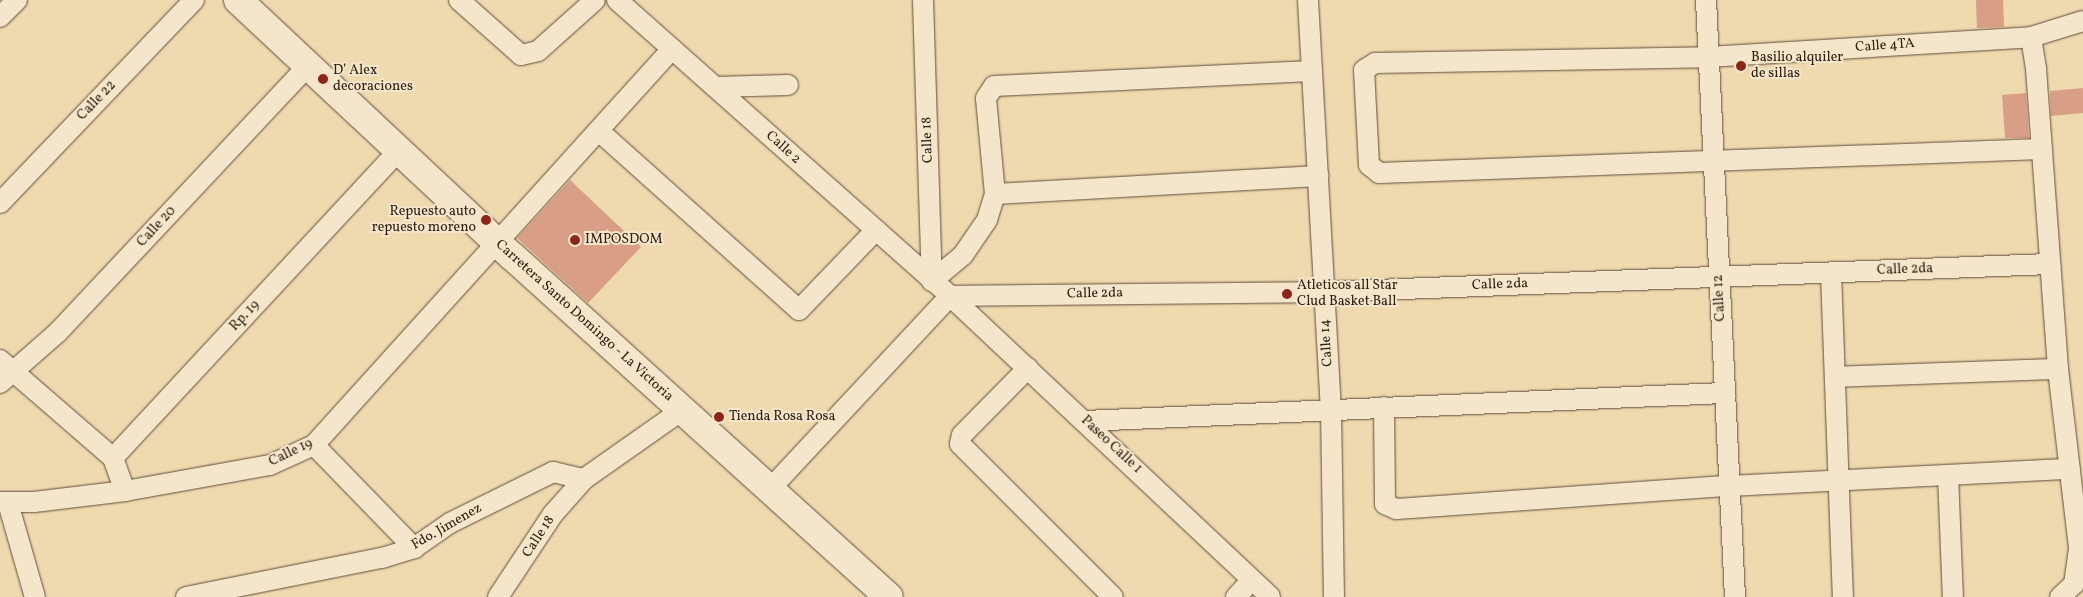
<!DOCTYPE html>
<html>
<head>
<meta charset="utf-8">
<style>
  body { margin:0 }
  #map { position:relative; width:2083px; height:597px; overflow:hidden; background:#efd9af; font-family:Vollkorn,serif }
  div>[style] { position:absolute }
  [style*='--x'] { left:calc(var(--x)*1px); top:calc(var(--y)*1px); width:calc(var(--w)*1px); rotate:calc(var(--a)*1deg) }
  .building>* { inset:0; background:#d99e86 }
  .roads { filter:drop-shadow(0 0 1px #5e4e3a) drop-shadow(0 0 1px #5e4e3a) }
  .street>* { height:20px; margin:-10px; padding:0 10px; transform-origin:10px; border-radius:10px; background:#f5e6cb }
  .secondary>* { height:28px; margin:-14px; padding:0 14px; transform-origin:14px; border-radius:14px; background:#f5e6cb }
  .dots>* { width:14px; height:14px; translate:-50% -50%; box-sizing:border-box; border:2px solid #f5e6cb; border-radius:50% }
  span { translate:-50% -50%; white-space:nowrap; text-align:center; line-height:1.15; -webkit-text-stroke:4px #f5e6cb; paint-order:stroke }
  .street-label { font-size:14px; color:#2e2013 }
  .poi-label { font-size:14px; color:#2e2013 }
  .left { translate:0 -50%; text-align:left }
  .right { translate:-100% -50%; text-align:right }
</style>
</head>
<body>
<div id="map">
  <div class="building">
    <i style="clip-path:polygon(1976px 0,2003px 0,2004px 27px,1977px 28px)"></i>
    <i style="clip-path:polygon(2083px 88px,2083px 113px,2051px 116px,2050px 91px)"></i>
    <i style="clip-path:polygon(2026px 93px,2029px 138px,2005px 138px,2002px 95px)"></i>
    <i style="clip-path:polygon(570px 180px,641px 247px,588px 303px,517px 238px)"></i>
  </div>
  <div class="roads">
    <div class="street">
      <i style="--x:459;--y:0;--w:83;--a:41.6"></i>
      <i style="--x:521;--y:55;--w:17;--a:-13"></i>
      <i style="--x:538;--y:51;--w:76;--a:-41.8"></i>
      <i style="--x:617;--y:0;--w:446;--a:41.6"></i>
      <i style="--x:950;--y:296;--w:439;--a:43.2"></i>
      <i style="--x:923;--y:0;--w:281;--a:88.2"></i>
      <i style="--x:1308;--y:0;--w:410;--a:86.8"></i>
      <i style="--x:1331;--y:409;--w:188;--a:89.1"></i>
      <i style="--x:1706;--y:0;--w:598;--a:87.22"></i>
      <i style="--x:0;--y:17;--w:24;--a:-45"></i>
      <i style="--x:2031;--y:37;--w:32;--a:81"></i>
      <i style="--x:2036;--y:69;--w:301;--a:85.8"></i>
      <i style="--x:2058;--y:369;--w:181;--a:83.3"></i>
      <i style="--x:2079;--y:549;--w:35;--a:98"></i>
      <i style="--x:2074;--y:584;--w:19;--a:137"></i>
      <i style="--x:715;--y:87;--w:73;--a:-1.6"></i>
      <i style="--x:600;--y:132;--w:267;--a:41.8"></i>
      <i style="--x:799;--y:310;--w:111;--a:-46.1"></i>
      <i style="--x:2042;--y:149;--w:663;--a:177.93"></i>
      <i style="--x:1379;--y:173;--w:13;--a:-141"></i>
      <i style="--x:1369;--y:165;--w:95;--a:-93"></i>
      <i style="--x:1364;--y:70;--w:13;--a:-32"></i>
      <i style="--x:1375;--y:63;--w:333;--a:-1"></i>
      <i style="--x:1708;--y:57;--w:324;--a:-3.5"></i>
      <i style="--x:2031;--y:37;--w:54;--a:-17.1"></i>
      <i style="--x:995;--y:194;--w:324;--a:-3.2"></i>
      <i style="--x:0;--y:203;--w:281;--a:-46.3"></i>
      <i style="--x:1831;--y:273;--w:324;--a:87.9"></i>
      <i style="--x:932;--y:281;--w:40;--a:-40"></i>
      <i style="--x:963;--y:255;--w:42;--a:-55.6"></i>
      <i style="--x:987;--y:220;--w:27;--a:-73"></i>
      <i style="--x:995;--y:194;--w:96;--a:-95.4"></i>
      <i style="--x:986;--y:98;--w:14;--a:-56"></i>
      <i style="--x:994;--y:86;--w:318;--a:-2.7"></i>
      <i style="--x:950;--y:296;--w:374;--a:-0.6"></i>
      <i style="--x:1324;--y:292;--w:727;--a:-2.21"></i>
      <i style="--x:0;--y:360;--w:150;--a:40.9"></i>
      <i style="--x:1028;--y:368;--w:94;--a:134.6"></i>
      <i style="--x:962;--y:435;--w:9;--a:103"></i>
      <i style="--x:960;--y:444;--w:216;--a:45"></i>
      <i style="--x:1835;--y:377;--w:223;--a:-2.1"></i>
      <i style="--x:0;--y:383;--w:77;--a:-41.3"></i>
      <i style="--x:58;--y:332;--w:366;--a:-46.8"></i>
      <i style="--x:1384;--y:407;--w:97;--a:89.4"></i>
      <i style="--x:1385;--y:504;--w:12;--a:24"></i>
      <i style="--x:1396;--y:509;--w:334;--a:-4"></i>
      <i style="--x:1729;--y:486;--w:341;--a:-2.9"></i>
      <i style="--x:1085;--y:421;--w:641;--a:-2.51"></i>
      <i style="--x:314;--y:445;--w:144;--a:45.8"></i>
      <i style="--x:1948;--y:475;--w:122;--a:87.7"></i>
      <i style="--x:770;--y:489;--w:264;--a:-47"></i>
      <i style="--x:125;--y:491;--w:35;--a:-110"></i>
      <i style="--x:113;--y:458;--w:422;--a:-47.1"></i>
      <i style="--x:0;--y:502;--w:34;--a:0"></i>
      <i style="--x:34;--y:502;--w:92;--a:-6.9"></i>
      <i style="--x:125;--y:491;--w:147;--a:-10.2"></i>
      <i style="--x:270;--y:465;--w:48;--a:-24.4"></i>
      <i style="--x:314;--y:445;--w:534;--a:-47.89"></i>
      <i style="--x:8;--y:503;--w:98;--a:74"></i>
      <i style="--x:186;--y:597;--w:200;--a:-11.3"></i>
      <i style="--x:382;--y:558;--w:34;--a:-17"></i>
      <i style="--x:414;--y:548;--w:44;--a:-34.8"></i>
      <i style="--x:450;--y:523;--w:115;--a:-26.3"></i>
      <i style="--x:553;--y:472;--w:32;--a:13"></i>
      <i style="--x:584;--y:479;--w:120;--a:-35.1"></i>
      <i style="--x:498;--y:597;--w:100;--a:-56.5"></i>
      <i style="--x:553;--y:514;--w:47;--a:-48.5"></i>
      <i style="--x:1236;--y:597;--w:23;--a:-47"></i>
    </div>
    <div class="secondary">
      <i style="--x:238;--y:0;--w:375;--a:43.1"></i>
      <i style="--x:512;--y:256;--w:508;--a:42.13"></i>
    </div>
  </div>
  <div class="dots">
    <i style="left:1741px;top:66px;background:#8f2418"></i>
    <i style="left:323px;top:79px;background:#8f2418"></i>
    <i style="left:486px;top:220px;background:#8f2418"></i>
    <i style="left:575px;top:240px;background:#8f2418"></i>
    <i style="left:1287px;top:294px;background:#8f2418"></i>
    <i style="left:719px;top:417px;background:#8f2418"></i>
  </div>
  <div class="street-label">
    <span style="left:1885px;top:46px;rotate:-4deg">Calle 4TA</span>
    <span style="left:97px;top:101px;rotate:-46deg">Calle 22</span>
    <span style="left:928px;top:140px;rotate:-92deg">Calle 18</span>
    <span style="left:783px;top:148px;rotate:42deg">Calle 2</span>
    <span style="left:157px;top:227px;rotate:-47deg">Calle 20</span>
    <span style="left:1905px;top:270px;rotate:-2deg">Calle 2da</span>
    <span style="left:1500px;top:285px;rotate:-2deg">Calle 2da</span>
    <span style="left:1095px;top:294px;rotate:-1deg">Calle 2da</span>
    <span style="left:1720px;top:298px;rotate:-93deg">Calle 12</span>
    <span style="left:245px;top:316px;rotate:-47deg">Rp. 19</span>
    <span style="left:584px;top:321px;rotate:42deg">Carretera Santo Domingo - La Victoria</span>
    <span style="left:1327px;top:343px;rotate:-94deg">Calle 14</span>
    <span style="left:1111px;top:445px;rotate:43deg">Paseo Calle 1</span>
    <span style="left:291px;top:453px;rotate:-26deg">Calle 19</span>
    <span style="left:447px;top:527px;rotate:-30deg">Fdo. Jimenez</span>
    <span style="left:539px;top:537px;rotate:-57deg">Calle 18</span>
  </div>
  <div class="poi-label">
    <span class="left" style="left:1751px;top:66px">Basilio alquiler<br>de sillas</span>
    <span class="left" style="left:333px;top:79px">D’ Alex<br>decoraciones</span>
    <span class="right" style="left:476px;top:220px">Repuesto auto<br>repuesto moreno</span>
    <span class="left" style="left:585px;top:240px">IMPOSDOM</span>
    <span class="left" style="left:1297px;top:294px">Atleticos all Star<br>Clud Basket Ball</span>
    <span class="left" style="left:729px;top:417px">Tienda Rosa Rosa</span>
  </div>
</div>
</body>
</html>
